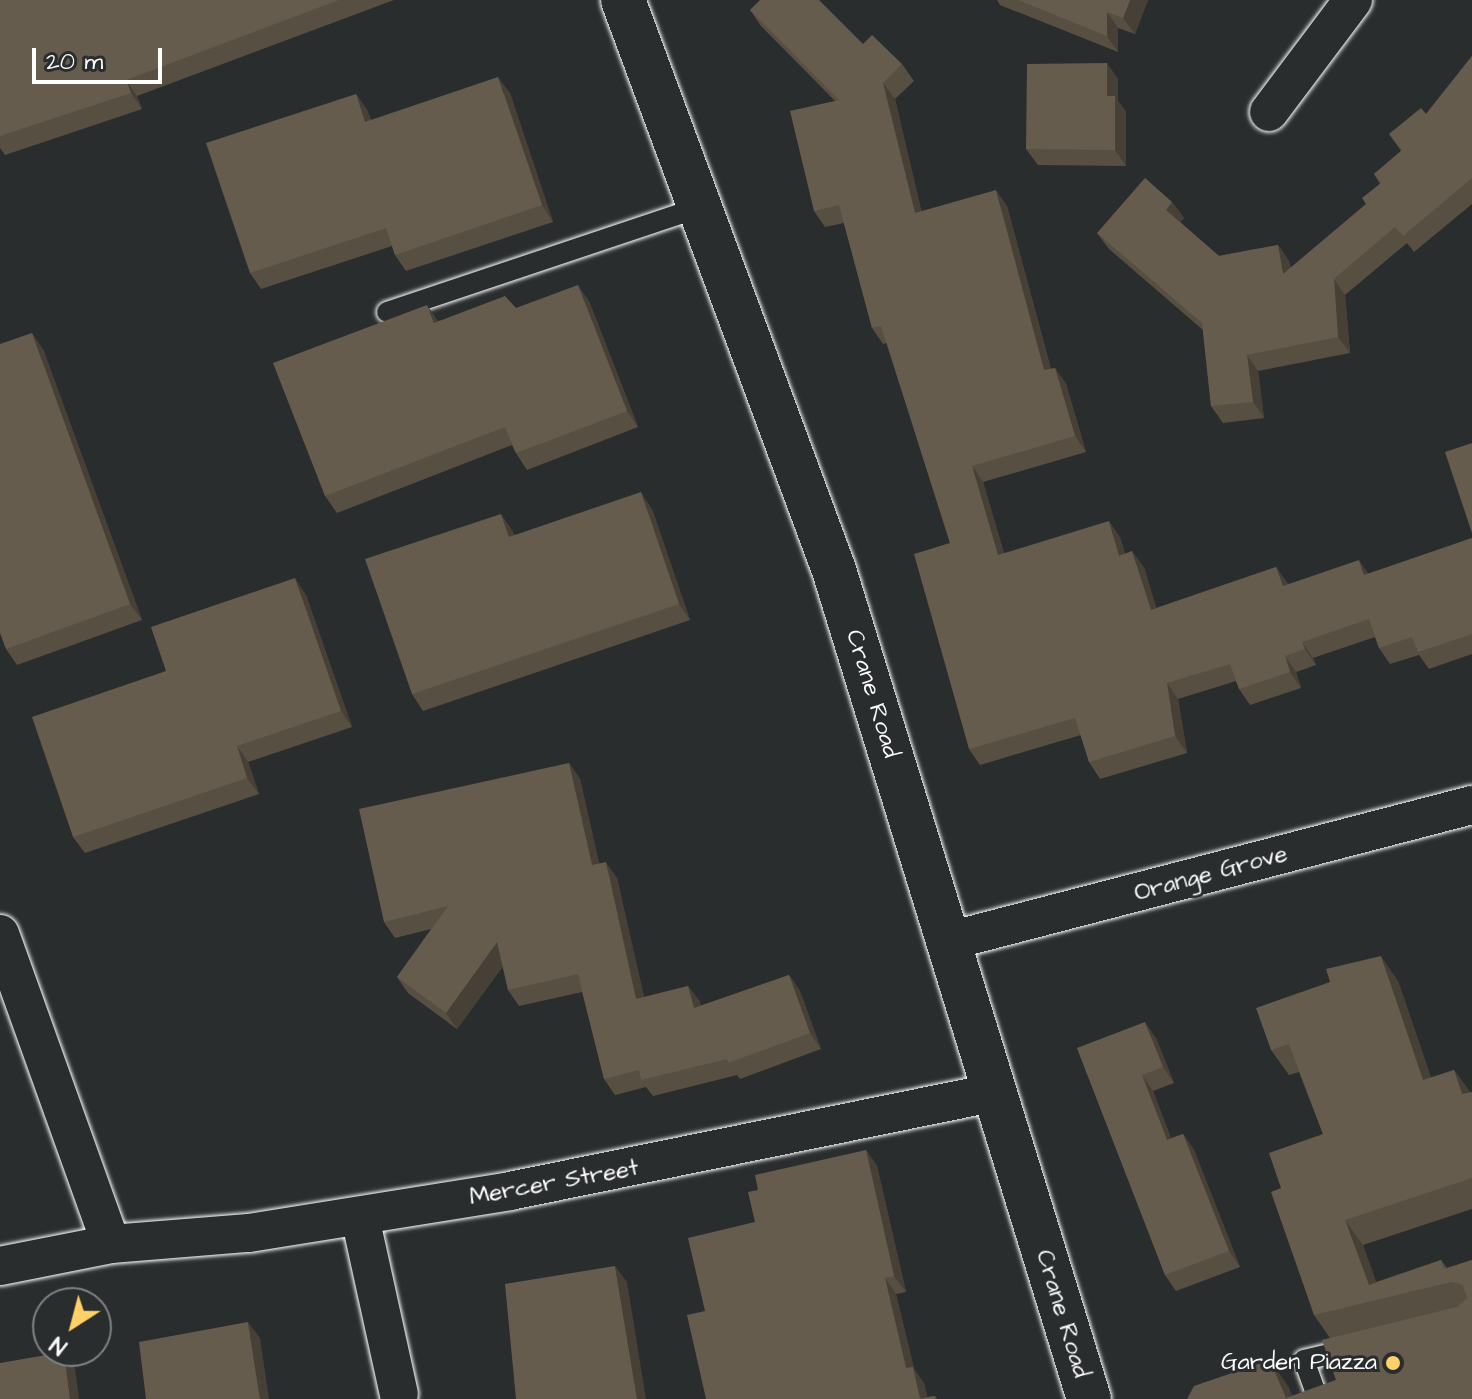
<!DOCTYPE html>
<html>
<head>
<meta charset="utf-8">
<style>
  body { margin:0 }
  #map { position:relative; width:1472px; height:1399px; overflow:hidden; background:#2a2d2e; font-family:"Architects Daughter",sans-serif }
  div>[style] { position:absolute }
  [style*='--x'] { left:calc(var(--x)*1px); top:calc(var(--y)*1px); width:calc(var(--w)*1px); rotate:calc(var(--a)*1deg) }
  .roads { filter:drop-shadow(0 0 2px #fff) drop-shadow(0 0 2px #fff) }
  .lane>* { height:20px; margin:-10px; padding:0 10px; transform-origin:10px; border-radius:10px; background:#2a2d2e }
  .street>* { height:38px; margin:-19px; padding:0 19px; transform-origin:19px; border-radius:19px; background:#2a2d2e }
  .secondary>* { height:44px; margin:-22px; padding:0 22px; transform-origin:22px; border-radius:22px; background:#2a2d2e }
  .wall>* { inset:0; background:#574f42 }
  .shaded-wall>* { inset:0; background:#474036 }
  .building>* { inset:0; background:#655c4d }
  .dots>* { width:22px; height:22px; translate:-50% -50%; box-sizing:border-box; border:4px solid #2a2d2e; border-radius:50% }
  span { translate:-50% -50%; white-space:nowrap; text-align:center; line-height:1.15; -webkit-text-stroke:6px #2a2d2e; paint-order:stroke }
  .street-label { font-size:24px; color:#fff }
  .poi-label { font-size:24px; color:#fff }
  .right { translate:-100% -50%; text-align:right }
  .north { position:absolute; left:32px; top:1287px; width:80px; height:80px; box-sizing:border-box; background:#2a2d2e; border:2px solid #7f8182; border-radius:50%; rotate:216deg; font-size:22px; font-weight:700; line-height:32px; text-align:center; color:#fff }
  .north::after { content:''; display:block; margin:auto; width:28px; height:36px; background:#ffd166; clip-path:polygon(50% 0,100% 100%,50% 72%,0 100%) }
  .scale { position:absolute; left:32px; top:48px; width:130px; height:36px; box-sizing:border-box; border:4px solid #fff; border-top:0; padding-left:10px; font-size:24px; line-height:28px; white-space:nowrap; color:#fff; -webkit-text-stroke:6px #2a2d2e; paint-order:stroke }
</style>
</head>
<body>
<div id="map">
  <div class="roads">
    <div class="lane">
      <i style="--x:387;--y:312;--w:331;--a:-18.5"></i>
      <i style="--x:1318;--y:1399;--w:41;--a:-109.7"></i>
      <i style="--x:1304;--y:1360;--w:48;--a:-13.2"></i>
    </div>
    <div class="street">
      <i style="--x:1269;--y:112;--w:140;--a:-53.1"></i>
      <i style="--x:0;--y:934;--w:329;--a:70.3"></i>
      <i style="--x:949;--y:941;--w:540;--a:-14.58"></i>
      <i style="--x:360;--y:1217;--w:181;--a:77.6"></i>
      <i style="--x:0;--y:1266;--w:113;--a:-11.2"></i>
      <i style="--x:111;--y:1244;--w:138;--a:-4.6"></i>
      <i style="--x:249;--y:1233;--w:264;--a:-9.1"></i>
      <i style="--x:510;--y:1191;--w:493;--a:-11.5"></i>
    </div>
    <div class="secondary">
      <i style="--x:623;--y:0;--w:608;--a:69.69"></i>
      <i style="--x:834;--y:570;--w:867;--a:72.9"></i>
    </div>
  </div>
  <div class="wall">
    <i style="clip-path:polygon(0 0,394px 0,137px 96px,142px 109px,5px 155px,0 148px)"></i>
    <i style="clip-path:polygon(997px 0,1148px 0,1135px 34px,1118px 28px,1118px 52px,1000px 5px)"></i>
    <i style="clip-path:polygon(750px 10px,863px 44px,902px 64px,914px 81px,895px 99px,921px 211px,1007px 206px,1051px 369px,1055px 368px,1066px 384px,1086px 452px,983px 482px,1004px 553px,1120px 537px,1125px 554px,1144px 567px,1156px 608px,1276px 567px,1288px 584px,1369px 574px,1472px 538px,1472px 654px,1429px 669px,1419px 655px,1390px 664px,1379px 648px,1375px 637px,1313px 658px,1316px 665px,1296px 672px,1301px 688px,1250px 705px,1239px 689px,1236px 681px,1178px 699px,1187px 753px,1100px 779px,1089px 762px,1081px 735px,980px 765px,969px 749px,950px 543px,887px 343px,883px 344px,872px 328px,844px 223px,825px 227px,814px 211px,835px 101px,761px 26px)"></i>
    <i style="clip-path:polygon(1472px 56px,1472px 204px,1414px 252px,1407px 243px,1345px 295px,1350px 353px,1258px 371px,1264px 418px,1223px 423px,1211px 406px,1203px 330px,1109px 249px,1097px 233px,1172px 202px,1184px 218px,1180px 222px,1219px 256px,1278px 245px,1289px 261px,1291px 268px,1366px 205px,1380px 184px,1374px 174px,1401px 151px,1389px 134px,1426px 114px)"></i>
    <i style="clip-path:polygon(1118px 79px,1118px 101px,1126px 112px,1126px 166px,1038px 165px,1026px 149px)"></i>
    <i style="clip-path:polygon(510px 93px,553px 222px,406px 271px,395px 255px,392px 246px,261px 289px,250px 273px,356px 94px,367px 110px,371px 120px)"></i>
    <i style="clip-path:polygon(589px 301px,638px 427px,527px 470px,516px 453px,512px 445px,337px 513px,325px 496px,438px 321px,516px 308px)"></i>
    <i style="clip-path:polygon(43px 349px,142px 620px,17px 665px,6px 649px)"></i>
    <i style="clip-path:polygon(652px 509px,690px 620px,423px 711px,412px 694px,512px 530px,514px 535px)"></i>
    <i style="clip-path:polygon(306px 595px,352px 727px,248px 762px,259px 794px,85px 853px,73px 837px,166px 671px)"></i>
    <i style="clip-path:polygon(569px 763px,580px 779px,599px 863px,617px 878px,644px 997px,688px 986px,700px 1002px,700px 1006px,789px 975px,800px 991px,821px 1049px,740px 1079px,737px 1075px,653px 1096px,646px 1087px,615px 1095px,604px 1079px,582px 992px,519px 1006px,508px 990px,503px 966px,457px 1029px,408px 993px,397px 977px,431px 929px,395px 938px,384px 922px)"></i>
    <i style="clip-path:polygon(1398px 981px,1431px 1078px,1454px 1070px,1470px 1092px,1472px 1092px,1472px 1209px,1363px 1245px,1376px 1282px,1441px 1260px,1447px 1268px,1472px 1260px,1472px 1399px,1187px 1399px,1288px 1386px,1292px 1396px,1336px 1380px,1330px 1338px,1314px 1315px,1281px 1188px,1323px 1134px,1299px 1072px,1289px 1075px,1271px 1050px,1330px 982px)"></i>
    <i style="clip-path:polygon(1156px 1038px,1174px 1083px,1153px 1091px,1171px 1138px,1183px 1134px,1194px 1150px,1240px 1267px,1176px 1291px,1165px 1275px,1077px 1048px)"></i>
    <i style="clip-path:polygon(866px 1150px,877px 1166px,906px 1292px,896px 1294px,914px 1369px,924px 1383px,927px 1397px,935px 1396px,937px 1399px,706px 1399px,705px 1311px,755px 1222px,758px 1190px)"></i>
  </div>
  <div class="shaded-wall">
    <i style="clip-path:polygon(1130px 0,1148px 0,1135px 34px,1123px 18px)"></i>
    <i style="clip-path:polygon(1107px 12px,1118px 28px,1118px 52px,1107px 36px)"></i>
    <i style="clip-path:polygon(1107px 63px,1118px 79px,1118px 101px,1126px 112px,1126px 166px,1115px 150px,1107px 96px)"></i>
    <i style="clip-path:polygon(498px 77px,510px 93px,553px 222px,542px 205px)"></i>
    <i style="clip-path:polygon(126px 80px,137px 96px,142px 109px,131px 93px)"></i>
    <i style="clip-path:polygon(883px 83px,895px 99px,926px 229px,915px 213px)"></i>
    <i style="clip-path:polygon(356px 94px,367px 110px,377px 138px,365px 122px)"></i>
    <i style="clip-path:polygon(996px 190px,1007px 206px,1055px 386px,1044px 370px)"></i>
    <i style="clip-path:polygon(1172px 202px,1184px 218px,1177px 226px,1166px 210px)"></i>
    <i style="clip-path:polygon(1278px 245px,1289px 261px,1295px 290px,1283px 274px)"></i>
    <i style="clip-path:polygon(1334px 279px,1345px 295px,1350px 353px,1338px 337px)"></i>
    <i style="clip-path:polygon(578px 285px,589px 301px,638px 427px,627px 411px)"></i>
    <i style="clip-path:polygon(427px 305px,438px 321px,446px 339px,434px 323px)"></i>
    <i style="clip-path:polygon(32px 333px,43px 349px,142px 620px,130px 604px)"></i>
    <i style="clip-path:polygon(1247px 355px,1258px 371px,1264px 418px,1253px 402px)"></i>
    <i style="clip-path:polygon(1055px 368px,1066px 384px,1086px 452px,1075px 436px)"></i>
    <i style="clip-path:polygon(972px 466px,983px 482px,1009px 571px,998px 555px)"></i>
    <i style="clip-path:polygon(641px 492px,652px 509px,690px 620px,679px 604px)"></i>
    <i style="clip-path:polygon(501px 514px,512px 530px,520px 553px,509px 537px)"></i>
    <i style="clip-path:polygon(1109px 521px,1120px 537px,1131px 572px,1119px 556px)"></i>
    <i style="clip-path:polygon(1132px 551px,1144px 567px,1162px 626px,1151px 610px)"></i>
    <i style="clip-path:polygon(1359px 560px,1370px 576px,1364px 575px)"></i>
    <i style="clip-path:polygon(1276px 567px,1287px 583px,1294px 602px,1283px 586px)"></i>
    <i style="clip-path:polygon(295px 578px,306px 595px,352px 727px,341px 711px)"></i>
    <i style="clip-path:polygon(1302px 642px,1313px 658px,1316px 665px,1305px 649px)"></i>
    <i style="clip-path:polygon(1285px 656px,1296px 672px,1301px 688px,1290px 672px)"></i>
    <i style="clip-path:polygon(1167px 683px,1178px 699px,1187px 753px,1175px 736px)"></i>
    <i style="clip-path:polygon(237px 746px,248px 762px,259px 794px,247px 778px)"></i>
    <i style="clip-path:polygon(569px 763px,580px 779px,603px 881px,592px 865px)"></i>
    <i style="clip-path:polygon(606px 862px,617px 878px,648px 1015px,636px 999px)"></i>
    <i style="clip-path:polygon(497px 942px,509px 958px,457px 1029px,446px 1013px)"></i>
    <i style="clip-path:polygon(1381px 956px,1398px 981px,1441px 1106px,1423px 1080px)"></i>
    <i style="clip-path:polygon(789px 975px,800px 991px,821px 1049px,810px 1033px)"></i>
    <i style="clip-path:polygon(688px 986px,700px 1002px,705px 1024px,694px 1008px)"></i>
    <i style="clip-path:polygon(1145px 1022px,1156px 1038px,1174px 1083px,1163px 1067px)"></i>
    <i style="clip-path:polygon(1454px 1070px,1472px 1095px,1462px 1094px)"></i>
    <i style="clip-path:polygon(1142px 1075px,1153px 1091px,1178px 1156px,1167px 1140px)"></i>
    <i style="clip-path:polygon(1183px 1134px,1194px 1150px,1240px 1267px,1229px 1251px)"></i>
    <i style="clip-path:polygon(866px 1150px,877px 1166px,906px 1292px,894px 1276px)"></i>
    <i style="clip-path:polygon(1345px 1220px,1363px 1245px,1382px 1299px,1369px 1285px)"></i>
    <i style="clip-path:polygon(615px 1266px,627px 1282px,646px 1399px,637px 1399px)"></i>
    <i style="clip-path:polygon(885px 1278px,896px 1294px,914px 1369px,924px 1383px,928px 1399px,921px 1399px,906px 1368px)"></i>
    <i style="clip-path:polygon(248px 1322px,260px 1338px,269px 1399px,260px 1399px)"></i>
    <i style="clip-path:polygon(64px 1352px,75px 1368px,79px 1399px,70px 1399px)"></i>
    <i style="clip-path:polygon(1270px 1360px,1288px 1386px,1293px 1399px,1286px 1399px)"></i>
  </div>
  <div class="building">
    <i style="clip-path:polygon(0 0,339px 0,126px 80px,131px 93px,0 136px)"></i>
    <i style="clip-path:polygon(760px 0,819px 0,863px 44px,872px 35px,902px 64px,883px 83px,915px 213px,996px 190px,1044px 370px,1055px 368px,1075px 436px,972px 466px,998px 555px,1109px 521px,1119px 556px,1132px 551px,1151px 610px,1276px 567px,1283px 586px,1359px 560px,1364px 575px,1472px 538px,1472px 634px,1418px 652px,1412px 637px,1379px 648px,1369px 619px,1302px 642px,1305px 649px,1285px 656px,1290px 672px,1239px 689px,1230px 664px,1167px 683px,1175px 736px,1089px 762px,1075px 718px,969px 749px,914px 554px,950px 543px,881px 326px,872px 328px,839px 205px,814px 211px,790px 111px,839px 100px,750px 10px)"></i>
    <i style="clip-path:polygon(1018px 0,1130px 0,1123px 18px,1107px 12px,1107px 36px)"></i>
    <i style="clip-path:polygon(1472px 56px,1472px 178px,1403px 236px,1395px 227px,1334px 279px,1338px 337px,1247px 355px,1253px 402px,1211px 406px,1202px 323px,1097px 233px,1145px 178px,1172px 202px,1166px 210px,1219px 256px,1278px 245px,1283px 274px,1366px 204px,1362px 198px,1381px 183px,1374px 174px,1402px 150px,1389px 134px,1421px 108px,1426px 114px)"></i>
    <i style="clip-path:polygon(1107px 63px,1107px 96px,1115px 96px,1115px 150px,1026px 149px,1027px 64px)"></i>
    <i style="clip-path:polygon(498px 77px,542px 205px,395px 255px,386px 228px,250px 273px,206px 143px,356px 94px,365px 122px)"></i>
    <i style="clip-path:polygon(578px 285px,627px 411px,516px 453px,505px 427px,325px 496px,273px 363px,427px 305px,434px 323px,505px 296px,516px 308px)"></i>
    <i style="clip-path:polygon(32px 333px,130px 604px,6px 649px,0 633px,0 344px)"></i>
    <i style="clip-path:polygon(1472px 443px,1472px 533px,1445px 452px)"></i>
    <i style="clip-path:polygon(641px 492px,679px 604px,412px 694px,365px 559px,501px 514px,509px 537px)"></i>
    <i style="clip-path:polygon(295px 578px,341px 711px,237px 746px,247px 778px,73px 837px,32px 717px,166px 671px,151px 627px)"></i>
    <i style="clip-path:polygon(569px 763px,592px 865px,606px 862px,636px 999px,688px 986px,694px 1008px,789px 975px,810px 1033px,728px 1063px,727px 1059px,641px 1080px,639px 1070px,604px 1079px,578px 974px,508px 990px,497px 942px,446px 1013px,397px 977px,448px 906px,384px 922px,359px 809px)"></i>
    <i style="clip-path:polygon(1381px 956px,1423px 1080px,1454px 1070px,1462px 1094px,1472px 1092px,1472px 1178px,1345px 1220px,1369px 1285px,1441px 1260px,1444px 1269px,1472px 1260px,1472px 1399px,1187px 1399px,1194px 1386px,1270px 1360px,1286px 1398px,1336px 1380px,1322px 1340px,1457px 1307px,1467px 1298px,1463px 1285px,1451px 1282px,1314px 1315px,1271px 1192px,1281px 1188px,1269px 1153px,1323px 1134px,1289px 1044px,1271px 1050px,1256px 1008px,1330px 982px,1326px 969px)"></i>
    <i style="clip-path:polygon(1145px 1022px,1163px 1067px,1142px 1075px,1167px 1140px,1183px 1134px,1229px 1251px,1165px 1275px,1077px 1048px)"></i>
    <i style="clip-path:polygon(866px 1150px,894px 1276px,885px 1278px,906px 1368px,913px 1367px,920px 1399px,935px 1396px,935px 1399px,706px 1399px,687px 1315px,705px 1311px,688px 1238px,755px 1222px,748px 1192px,758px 1190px,755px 1175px)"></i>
    <i style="clip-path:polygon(615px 1266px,637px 1399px,516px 1399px,505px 1284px)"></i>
    <i style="clip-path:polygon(248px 1322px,260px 1399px,146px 1399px,139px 1342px)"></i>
    <i style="clip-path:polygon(64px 1352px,70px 1399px,0 1399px,0 1363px)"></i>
  </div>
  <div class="dots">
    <i style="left:1393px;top:1363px;background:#ffd166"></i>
  </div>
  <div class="street-label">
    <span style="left:872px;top:694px;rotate:73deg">Crane Road</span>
    <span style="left:1211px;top:874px;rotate:-15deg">Orange Grove</span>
    <span style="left:554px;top:1183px;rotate:-10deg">Mercer Street</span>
    <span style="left:1062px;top:1314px;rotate:73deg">Crane Road</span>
  </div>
  <div class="poi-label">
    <span class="right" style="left:1377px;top:1363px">Garden Piazza</span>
  </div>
  <div class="north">N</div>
  <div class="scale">20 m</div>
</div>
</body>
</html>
